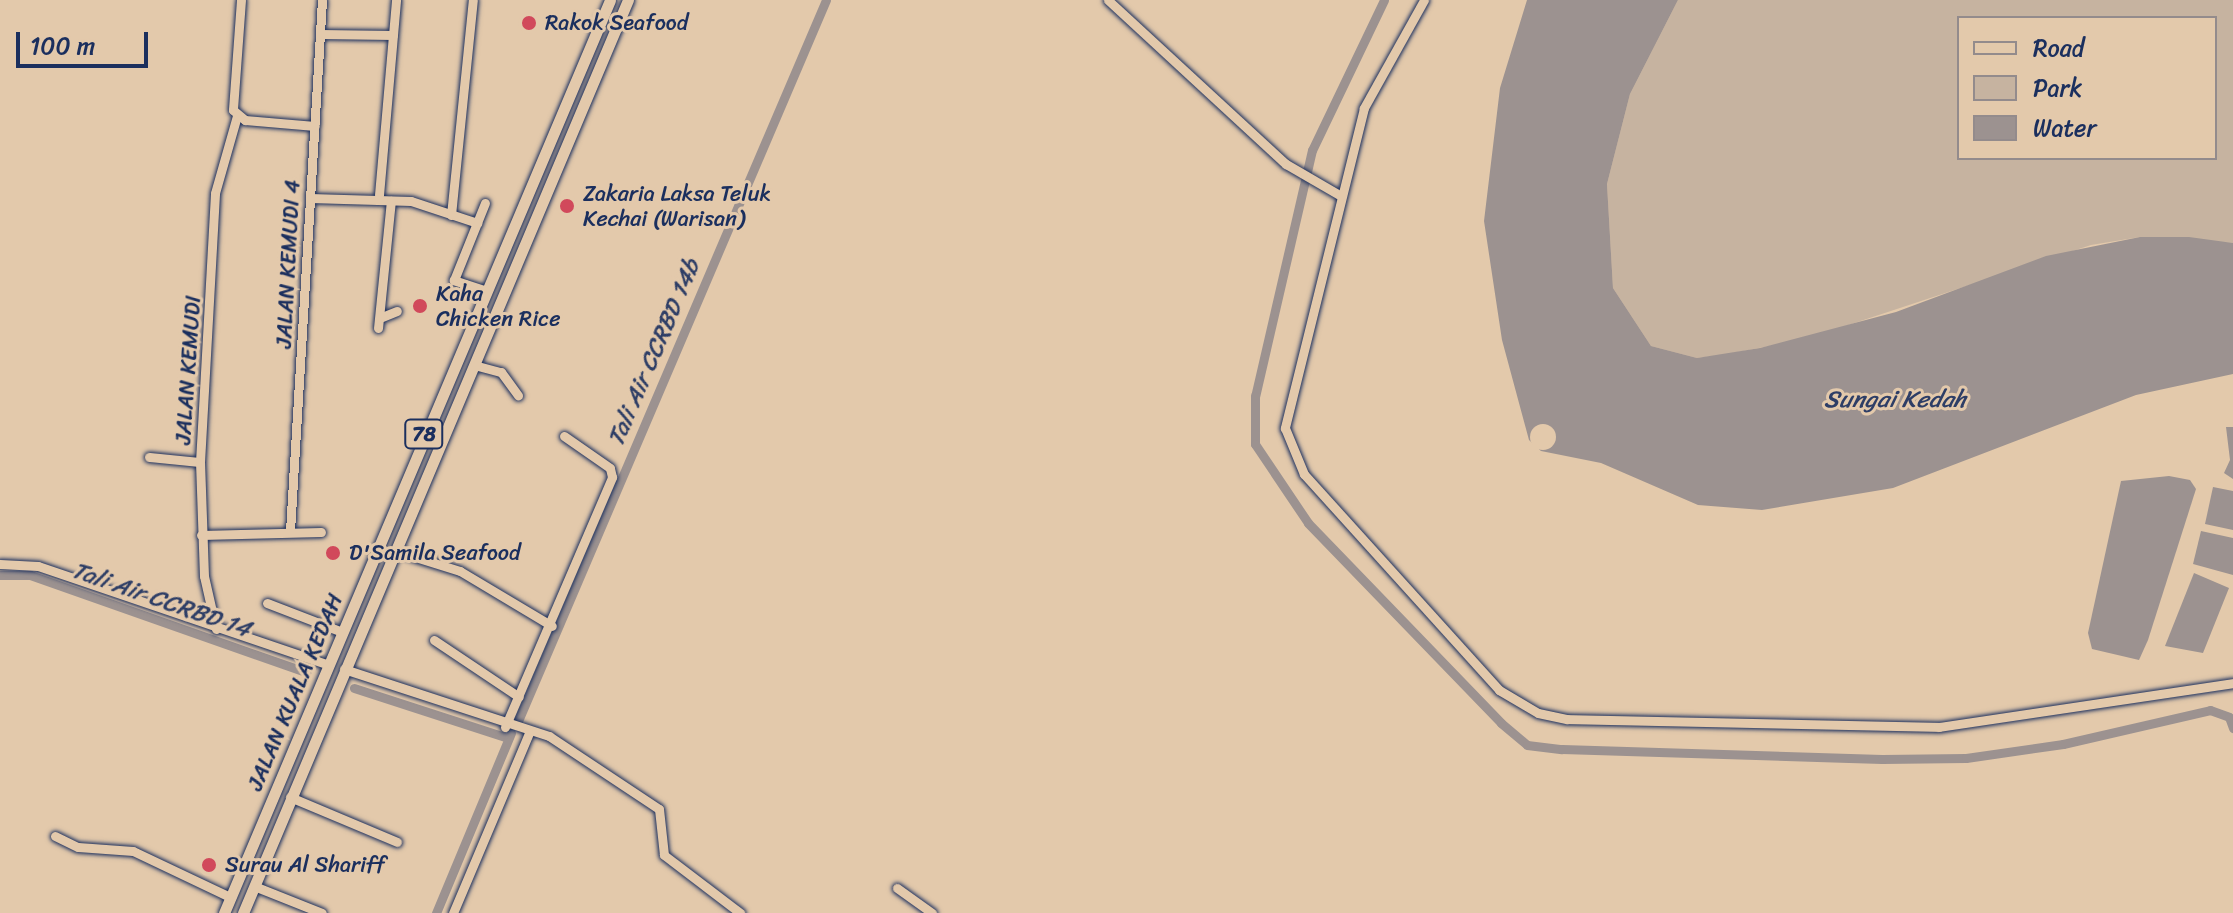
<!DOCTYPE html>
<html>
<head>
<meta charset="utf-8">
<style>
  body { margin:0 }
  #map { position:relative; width:2233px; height:913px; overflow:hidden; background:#e3c9ab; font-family:Sriracha,sans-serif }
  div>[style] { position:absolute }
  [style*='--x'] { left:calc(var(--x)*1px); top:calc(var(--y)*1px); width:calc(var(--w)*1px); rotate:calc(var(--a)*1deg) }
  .green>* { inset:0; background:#c6b3a0 }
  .water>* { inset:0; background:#9c9290 }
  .pier>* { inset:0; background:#e3c9ab }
  .round { border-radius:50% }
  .canal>* { height:9px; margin:-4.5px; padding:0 4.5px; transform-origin:4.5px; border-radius:4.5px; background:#9c9290 }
  .roads { filter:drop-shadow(0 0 2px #1b2f5e) drop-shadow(0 0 2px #1b2f5e) }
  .minor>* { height:9px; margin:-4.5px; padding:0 4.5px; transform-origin:4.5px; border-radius:4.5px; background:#e3c9ab }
  .major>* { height:11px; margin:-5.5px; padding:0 5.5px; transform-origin:5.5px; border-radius:5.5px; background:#e3c9ab }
  .dots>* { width:22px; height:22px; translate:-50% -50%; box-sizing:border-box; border:4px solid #e3c9ab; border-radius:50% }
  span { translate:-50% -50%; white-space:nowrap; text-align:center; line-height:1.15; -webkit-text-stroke:6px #e3c9ab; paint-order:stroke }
  .shield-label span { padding:2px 6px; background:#e3c9ab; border:2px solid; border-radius:6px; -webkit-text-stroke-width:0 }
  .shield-label { font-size:20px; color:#1b2f5e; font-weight:700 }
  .poi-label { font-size:22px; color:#1b2f5e }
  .left { translate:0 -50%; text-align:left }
  .street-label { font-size:22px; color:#1b2f5e }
  .water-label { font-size:24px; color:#2e3e66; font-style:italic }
  .legend { position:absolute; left:1957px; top:16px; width:260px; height:144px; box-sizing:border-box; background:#e3c9ab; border:2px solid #938b8c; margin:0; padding:10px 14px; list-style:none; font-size:24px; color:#1b2f5e }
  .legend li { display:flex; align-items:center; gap:16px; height:40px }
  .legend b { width:40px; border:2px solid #938b8c }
  .scale { position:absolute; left:16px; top:32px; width:132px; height:36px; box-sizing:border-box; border:4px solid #1b2f5e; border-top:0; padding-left:10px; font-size:24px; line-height:28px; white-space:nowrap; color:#1b2f5e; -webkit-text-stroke:6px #e3c9ab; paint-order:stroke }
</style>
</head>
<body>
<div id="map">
  <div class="green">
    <i style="clip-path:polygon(evenodd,1678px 0,2233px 0,2233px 243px,2140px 237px,2091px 245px,1806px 339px,1722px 355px,1697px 358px,1651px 346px,1613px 288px,1607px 184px,1630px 94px,1678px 0,1959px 18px,2215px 18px,2215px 158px,1959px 158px,1959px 18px)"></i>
  </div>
  <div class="water">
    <i style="clip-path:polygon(1527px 0,1678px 0,1630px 94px,1607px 184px,1613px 288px,1651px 346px,1697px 358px,1760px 348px,1896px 312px,2046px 256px,2140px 237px,2189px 237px,2233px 243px,2233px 374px,2136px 395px,1893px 488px,1762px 510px,1698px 505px,1601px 463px,1541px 451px,1529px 440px,1502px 340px,1484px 221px,1500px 88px)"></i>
    <i style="clip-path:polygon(2226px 427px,2233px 427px,2233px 479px,2224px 473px,2230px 460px)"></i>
    <i style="clip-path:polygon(2169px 476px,2190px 480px,2196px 489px,2148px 640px,2139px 660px,2092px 649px,2088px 633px,2121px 481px)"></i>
    <i style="clip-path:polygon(2213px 487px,2233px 491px,2233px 530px,2205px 524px)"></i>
    <i style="clip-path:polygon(2201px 531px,2233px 538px,2233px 575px,2193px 564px)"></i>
    <i style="clip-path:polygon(2194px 573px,2229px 588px,2203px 653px,2165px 646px)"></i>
  </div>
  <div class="pier">
    <i class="round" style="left:1530px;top:424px;width:26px;height:26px"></i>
  </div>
  <div class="canal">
    <i style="--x:1384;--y:0;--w:166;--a:115.6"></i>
    <i style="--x:1312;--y:150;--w:253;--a:103"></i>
    <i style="--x:1255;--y:396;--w:48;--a:90"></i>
    <i style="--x:1255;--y:444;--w:95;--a:56.1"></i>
    <i style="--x:1308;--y:523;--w:278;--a:46"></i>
    <i style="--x:1501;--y:723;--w:34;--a:40"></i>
    <i style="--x:1527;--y:745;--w:35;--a:7"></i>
    <i style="--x:1562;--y:749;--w:320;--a:1.8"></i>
    <i style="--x:1882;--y:759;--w:84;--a:-0.7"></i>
    <i style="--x:1966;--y:758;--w:98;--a:-8.2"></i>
    <i style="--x:2063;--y:744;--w:151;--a:-13"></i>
    <i style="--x:2210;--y:710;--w:20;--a:20"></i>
    <i style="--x:2229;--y:717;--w:12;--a:70"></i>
    <i style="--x:0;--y:575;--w:30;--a:0"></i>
    <i style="--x:30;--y:575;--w:293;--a:19.4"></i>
    <i style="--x:354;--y:688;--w:162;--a:18"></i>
    <i style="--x:518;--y:721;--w:784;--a:-66.87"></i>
    <i style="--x:436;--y:913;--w:195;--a:-67.4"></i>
  </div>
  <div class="roads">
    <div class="minor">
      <i style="--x:241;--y:0;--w:110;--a:94.2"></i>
      <i style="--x:233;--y:110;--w:16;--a:40"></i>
      <i style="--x:245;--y:120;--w:70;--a:4.9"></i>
      <i style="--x:1108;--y:0;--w:242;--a:42.7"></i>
      <i style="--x:1286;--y:164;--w:64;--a:30.2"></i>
      <i style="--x:1424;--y:0;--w:124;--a:119.1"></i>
      <i style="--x:1364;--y:108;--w:330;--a:103.9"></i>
      <i style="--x:1285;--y:428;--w:50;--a:67.6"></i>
      <i style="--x:1304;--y:474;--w:291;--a:47.9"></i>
      <i style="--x:1499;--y:690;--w:45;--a:30.5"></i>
      <i style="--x:1538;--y:713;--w:30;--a:12"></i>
      <i style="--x:1567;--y:719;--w:372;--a:1.2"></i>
      <i style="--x:1939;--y:727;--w:297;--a:-8.5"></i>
      <i style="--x:320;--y:34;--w:73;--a:0.8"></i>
      <i style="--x:379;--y:195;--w:196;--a:-85"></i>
      <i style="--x:310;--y:198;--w:101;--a:1.7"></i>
      <i style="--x:411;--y:201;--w:70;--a:18.4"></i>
      <i style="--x:451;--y:215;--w:216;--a:-84.2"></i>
      <i style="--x:484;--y:290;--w:32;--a:-162"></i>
      <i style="--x:454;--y:280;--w:83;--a:-68.1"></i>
      <i style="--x:382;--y:317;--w:16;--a:-22"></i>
      <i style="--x:378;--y:328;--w:128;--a:-84.2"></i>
      <i style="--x:474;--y:365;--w:28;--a:15"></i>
      <i style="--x:501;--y:372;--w:29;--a:54"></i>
      <i style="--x:149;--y:457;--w:51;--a:5.6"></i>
      <i style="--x:290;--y:531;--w:532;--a:-86.55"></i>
      <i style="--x:201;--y:535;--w:120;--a:-1.4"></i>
      <i style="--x:396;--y:551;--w:67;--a:17.4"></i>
      <i style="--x:460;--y:571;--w:107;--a:30.9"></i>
      <i style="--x:0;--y:564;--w:38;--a:3"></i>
      <i style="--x:38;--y:566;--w:306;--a:18.8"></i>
      <i style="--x:267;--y:603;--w:80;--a:21.1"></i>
      <i style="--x:216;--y:629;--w:54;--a:-102.8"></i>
      <i style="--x:204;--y:576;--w:114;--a:-92"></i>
      <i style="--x:200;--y:462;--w:269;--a:-86.8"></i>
      <i style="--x:215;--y:193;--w:80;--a:-74.1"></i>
      <i style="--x:434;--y:640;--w:102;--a:33.8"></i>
      <i style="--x:344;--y:669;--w:216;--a:18.1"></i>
      <i style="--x:549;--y:736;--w:132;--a:33.6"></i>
      <i style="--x:659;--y:809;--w:46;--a:83.8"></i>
      <i style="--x:664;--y:855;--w:96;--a:37.3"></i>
      <i style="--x:505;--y:727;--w:272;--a:-66.8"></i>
      <i style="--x:612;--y:477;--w:9;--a:-103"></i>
      <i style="--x:610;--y:468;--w:56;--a:-145.2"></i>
      <i style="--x:290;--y:797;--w:116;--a:22.8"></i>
      <i style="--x:55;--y:836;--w:25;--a:26"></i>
      <i style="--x:78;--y:847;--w:55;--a:4.2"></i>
      <i style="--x:133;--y:851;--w:107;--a:25.4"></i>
      <i style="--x:254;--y:886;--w:73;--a:21.7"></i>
      <i style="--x:897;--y:888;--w:43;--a:35.5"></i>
      <i style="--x:453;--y:913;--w:195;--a:-67.1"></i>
    </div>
    <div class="major">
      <i style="--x:224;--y:913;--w:991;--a:-67.08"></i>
      <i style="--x:243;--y:913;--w:991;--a:-67.14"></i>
    </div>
  </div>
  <div class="dots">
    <i style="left:529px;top:23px;background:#d1495b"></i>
    <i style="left:567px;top:206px;background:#d1495b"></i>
    <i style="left:420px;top:306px;background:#d1495b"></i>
    <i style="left:333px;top:553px;background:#d1495b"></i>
    <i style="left:209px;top:865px;background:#d1495b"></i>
  </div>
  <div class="shield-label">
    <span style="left:424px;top:434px">78</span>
  </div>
  <div class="poi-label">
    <span class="left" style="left:545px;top:23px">Rakok Seafood</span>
    <span class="left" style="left:583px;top:206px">Zakaria Laksa Teluk<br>Kechai (Warisan)</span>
    <span class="left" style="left:436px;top:306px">Kaha<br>Chicken Rice</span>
    <span class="left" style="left:349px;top:553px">D'Samila Seafood</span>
    <span class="left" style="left:225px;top:865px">Surau Al Shariff</span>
  </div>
  <div class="street-label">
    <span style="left:288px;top:264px;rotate:-87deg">JALAN KEMUDI 4</span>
    <span style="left:188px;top:370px;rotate:-86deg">JALAN KEMUDI</span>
    <span style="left:295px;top:692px;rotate:-67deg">JALAN KUALA KEDAH</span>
  </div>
  <div class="water-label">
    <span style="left:654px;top:353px;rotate:-67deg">Tali Air CCRBD 14b</span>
    <span style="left:1895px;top:400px">Sungai Kedah</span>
    <span style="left:161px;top:600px;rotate:19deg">Tali Air CCRBD 14</span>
  </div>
  <ul class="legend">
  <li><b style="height:10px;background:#e3c9ab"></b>Road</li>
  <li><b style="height:22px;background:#c6b3a0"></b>Park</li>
  <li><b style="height:22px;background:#9c9290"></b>Water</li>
  </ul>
  <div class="scale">100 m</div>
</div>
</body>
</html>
